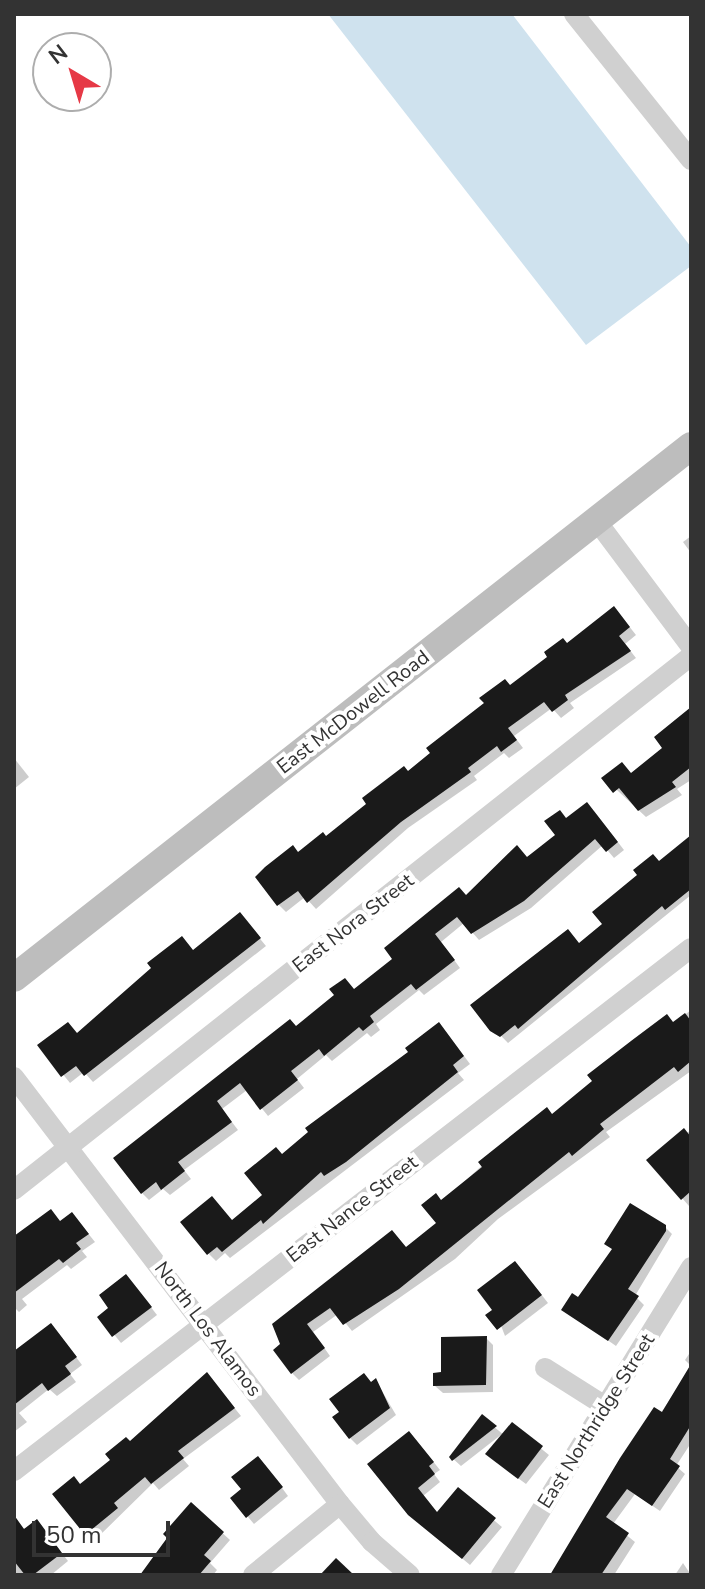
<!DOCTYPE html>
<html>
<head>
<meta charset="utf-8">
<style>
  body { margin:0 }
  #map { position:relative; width:705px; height:1589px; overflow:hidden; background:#fff; font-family:"Nunito Sans",sans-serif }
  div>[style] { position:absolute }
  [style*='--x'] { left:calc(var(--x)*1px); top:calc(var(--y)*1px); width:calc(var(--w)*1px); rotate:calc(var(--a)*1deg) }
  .water>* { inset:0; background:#cfe2ee }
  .shadow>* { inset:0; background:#0003 }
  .building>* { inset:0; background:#1a1a1a }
  .street>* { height:20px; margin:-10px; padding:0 10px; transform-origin:10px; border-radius:10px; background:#d0d0d0 }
  .secondary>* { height:28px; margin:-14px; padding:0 14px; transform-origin:14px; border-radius:14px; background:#bdbdbd }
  span { translate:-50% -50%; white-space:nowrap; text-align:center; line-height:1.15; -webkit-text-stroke:8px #fff; paint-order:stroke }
  .street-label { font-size:20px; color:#333 }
  .frame { position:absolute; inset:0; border:16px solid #333; pointer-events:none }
  .north { position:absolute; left:32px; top:32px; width:80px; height:80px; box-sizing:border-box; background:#fff; border:2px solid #adadad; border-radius:50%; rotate:322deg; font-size:22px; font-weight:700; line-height:32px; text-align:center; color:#333 }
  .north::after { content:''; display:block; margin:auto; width:28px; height:36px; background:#e63946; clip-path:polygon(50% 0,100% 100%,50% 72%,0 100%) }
  .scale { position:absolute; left:32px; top:1521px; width:138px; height:36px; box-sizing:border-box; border:4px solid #333; border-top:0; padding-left:10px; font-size:24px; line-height:28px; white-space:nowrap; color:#333; -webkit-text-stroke:6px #fff; paint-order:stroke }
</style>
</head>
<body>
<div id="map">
  <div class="water">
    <i style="clip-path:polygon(328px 14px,512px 14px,691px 247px,691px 266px,586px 345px)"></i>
  </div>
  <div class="shadow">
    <i style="clip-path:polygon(691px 536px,691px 553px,683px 542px)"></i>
    <i style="clip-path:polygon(621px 616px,636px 635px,625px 644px,636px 658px,570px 703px,574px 708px,561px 718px,552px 708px,514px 736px,523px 748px,509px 758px,504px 753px,474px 776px,477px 780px,408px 828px,316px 909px,305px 897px,286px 912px,279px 905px,258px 877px,326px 838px,511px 687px,568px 645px)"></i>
    <i style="clip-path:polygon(691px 710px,691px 780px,677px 789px,682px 795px,646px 817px,604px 778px,631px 775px,665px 748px)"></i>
    <i style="clip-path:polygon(14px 758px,29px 777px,14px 789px)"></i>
    <i style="clip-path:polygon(594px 811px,624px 850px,614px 858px,603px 845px,531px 908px,479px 940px,464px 923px,441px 942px,460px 968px,424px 995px,419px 990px,376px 1024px,380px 1030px,371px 1037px,367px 1033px,332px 1061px,326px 1055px,297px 1079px,304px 1088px,268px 1116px,247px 1090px,222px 1109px,238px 1130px,184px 1170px,191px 1179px,170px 1195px,163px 1189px,149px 1200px,142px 1193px,116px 1159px,355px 991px,467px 897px,558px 836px,567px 820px)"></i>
    <i style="clip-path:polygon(691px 838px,691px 895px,508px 1043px,472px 1006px,580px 944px,604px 924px,640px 875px)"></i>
    <i style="clip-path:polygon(246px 922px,266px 946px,93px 1082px,84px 1072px,70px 1083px,40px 1046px,78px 1034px)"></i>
    <i style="clip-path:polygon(691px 1010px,691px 1071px,606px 1132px,610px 1137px,498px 1219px,455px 1259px,352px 1331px,338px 1314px,313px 1332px,330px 1356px,299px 1380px,292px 1373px,274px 1324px,392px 1232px,406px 1249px,439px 1224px,442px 1202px,523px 1128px,553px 1116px)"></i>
    <i style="clip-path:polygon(446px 1032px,470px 1064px,458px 1073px,464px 1080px,230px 1258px,225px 1253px,216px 1261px,209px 1254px,232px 1222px,265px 1196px,282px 1156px)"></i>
    <i style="clip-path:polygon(691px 1130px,691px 1205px,689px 1206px,649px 1160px)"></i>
    <i style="clip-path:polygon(79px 1222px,95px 1242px,82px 1251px,87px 1257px,71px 1269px,67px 1265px,22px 1299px,27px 1305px,19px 1312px,14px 1307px,14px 1239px)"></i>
    <i style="clip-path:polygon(665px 1227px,672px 1234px,635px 1296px,644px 1305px,616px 1346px,563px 1309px)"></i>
    <i style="clip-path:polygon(522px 1270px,548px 1303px,505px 1336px,495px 1310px)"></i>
    <i style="clip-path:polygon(133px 1284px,157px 1315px,121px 1343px,100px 1317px)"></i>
    <i style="clip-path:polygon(58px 1333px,82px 1365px,70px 1374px,76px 1382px,57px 1396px,49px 1389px,19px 1413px,27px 1422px,14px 1432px,14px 1354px)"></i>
    <i style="clip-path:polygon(486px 1338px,493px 1345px,493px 1392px,443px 1393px,435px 1386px,443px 1374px)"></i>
    <i style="clip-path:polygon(691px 1351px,691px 1366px,685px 1360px)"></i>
    <i style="clip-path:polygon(691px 1368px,691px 1443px,676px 1466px,685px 1474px,660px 1511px,635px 1494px,613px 1524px,635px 1542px,614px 1575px,552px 1575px)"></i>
    <i style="clip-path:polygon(207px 1374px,241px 1416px,183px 1459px,189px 1466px,159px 1490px,153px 1483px,94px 1541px,55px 1494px,81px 1486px)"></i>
    <i style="clip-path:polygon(376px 1381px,396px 1415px,357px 1445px,350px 1438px)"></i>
    <i style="clip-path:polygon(482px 1417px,504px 1435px,512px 1425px,549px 1455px,526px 1484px,495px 1461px,502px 1434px,461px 1466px,451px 1457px)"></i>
    <i style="clip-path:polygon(416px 1440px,440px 1470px,434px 1474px,440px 1482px,423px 1496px,438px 1514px,458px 1490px,502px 1527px,470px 1565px,418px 1521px)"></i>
    <i style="clip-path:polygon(265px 1465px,288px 1496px,254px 1524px,232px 1498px)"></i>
    <i style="clip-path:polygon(192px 1505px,230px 1540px,210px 1563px,217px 1570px,213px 1575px,142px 1575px)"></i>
    <i style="clip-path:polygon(14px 1528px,43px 1529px,68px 1561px,51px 1575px,14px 1575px)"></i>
    <i style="clip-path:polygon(683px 1563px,691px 1575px,675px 1575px)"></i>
  </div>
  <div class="building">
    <i style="clip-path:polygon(614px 606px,630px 627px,619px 636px,631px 651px,565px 695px,568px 700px,552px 712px,544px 702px,508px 728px,517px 740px,501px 752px,497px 746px,468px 768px,471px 772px,401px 822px,307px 903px,298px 891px,277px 906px,255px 877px,265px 867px,293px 845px,298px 852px,323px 832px,326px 836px,366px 804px,362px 798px,404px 766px,408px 771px,430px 753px,426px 748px,484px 703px,479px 698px,505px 679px,510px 685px,547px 657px,544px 652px,563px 638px,567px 643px)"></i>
    <i style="clip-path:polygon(691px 707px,691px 767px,672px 782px,676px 787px,638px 811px,619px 788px,613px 793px,601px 778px,622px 762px,631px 773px,662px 748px,654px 737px)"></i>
    <i style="clip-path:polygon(587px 802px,618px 842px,606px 852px,595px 839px,524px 901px,471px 934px,457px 917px,435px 934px,455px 960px,416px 990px,411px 984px,370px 1016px,374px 1022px,363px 1031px,359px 1027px,324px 1056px,319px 1049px,291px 1071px,298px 1080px,260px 1110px,240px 1083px,217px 1101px,232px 1122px,178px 1162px,185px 1171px,161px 1190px,156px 1182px,141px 1194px,113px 1158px,290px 1019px,296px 1026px,334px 995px,329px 989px,345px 978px,354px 989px,392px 959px,384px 948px,459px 887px,466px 895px,517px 845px,527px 857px,555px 835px,544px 821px,560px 810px,566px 818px)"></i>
    <i style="clip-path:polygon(691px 835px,691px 889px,665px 910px,662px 906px,518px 1029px,515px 1025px,500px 1037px,490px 1031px,470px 1005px,568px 929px,579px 943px,602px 924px,592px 912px,637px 875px,633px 870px,653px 854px,659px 861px)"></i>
    <i style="clip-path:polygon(240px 912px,261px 938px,84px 1076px,76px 1066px,61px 1077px,37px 1045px,68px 1022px,77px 1033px,151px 968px,147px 963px,182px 936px,193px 950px)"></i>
    <i style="clip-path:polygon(685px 1013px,691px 1021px,691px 1061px,678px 1072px,674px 1067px,600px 1124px,604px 1129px,572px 1156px,569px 1152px,399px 1289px,343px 1325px,330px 1308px,307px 1324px,325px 1348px,291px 1374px,273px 1350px,280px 1344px,272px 1324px,392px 1230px,406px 1247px,436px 1223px,421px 1205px,436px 1193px,441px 1200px,482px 1167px,478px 1162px,547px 1107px,552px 1114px,592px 1081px,587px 1075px,631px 1041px,667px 1014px,673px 1022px)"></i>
    <i style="clip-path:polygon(439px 1022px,464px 1056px,453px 1065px,458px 1072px,346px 1162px,324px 1176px,321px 1172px,263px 1224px,261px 1220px,222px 1252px,217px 1247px,207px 1255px,180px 1222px,212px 1196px,232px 1220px,262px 1195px,244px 1173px,276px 1147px,282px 1154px,308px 1132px,305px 1128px,408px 1052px,405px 1048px)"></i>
    <i style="clip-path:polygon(684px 1128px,691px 1137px,691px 1191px,681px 1200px,646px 1160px)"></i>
    <i style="clip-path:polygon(630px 1203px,666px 1225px,666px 1231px,628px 1289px,639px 1296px,608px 1341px,561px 1310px,572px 1293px,578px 1297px,612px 1249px,604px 1244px)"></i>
    <i style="clip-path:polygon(51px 1209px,60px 1221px,72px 1212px,89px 1234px,76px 1243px,81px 1249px,63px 1263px,59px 1259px,14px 1293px,14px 1236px)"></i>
    <i style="clip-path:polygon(515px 1261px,542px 1295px,497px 1330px,485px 1315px,492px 1310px,477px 1290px)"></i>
    <i style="clip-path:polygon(126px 1274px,152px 1307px,112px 1337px,97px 1317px,108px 1308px,99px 1295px)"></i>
    <i style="clip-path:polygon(51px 1323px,77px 1357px,65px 1366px,71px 1374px,48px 1391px,42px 1383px,14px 1405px,14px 1351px)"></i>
    <i style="clip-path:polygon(487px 1336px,486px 1385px,433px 1386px,433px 1373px,441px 1372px,441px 1337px)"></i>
    <i style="clip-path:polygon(691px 1364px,691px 1425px,670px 1459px,680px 1466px,652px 1506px,627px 1489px,606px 1517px,629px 1533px,601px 1575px,550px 1575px,620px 1458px,654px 1407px,662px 1412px)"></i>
    <i style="clip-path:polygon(207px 1372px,235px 1408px,178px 1451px,184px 1458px,151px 1484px,145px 1477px,114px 1503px,118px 1508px,85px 1535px,52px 1494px,74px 1476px,80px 1484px,110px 1460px,105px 1454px,126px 1437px,130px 1441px)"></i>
    <i style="clip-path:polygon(364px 1373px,371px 1382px,376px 1378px,390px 1408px,349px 1439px,332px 1417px,339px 1412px,329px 1399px)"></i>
    <i style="clip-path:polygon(482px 1414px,497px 1426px,452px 1461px,449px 1457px)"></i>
    <i style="clip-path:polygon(512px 1422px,543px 1446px,518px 1479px,485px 1454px)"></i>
    <i style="clip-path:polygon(409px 1431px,434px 1462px,429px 1466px,435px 1474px,418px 1488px,437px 1512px,458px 1487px,496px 1518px,462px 1559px,408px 1515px,367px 1464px)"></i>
    <i style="clip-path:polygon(258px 1456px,283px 1487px,246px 1518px,230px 1498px,241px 1489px,231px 1477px)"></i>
    <i style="clip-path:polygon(191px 1502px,224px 1532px,204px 1555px,211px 1561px,199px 1575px,140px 1575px,167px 1538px,163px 1534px)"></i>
    <i style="clip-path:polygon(14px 1515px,24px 1529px,37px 1519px,62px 1553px,33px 1575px,25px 1575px,14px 1561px)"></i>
    <i style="clip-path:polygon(336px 1558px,354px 1575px,320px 1575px)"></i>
  </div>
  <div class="street">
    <i style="--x:574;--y:14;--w:187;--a:51.3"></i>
    <i style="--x:596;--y:520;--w:159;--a:53.2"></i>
    <i style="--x:14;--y:1077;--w:537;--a:52.64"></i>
    <i style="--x:340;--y:1504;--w:50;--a:49.9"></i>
    <i style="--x:372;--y:1542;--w:50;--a:41"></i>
    <i style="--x:14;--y:1190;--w:862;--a:-38.27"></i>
    <i style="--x:545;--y:1368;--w:71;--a:32.3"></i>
    <i style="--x:14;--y:1471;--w:855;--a:-37.69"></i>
    <i style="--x:253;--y:1575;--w:112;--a:-39.2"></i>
    <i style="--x:501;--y:1575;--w:362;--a:-58.3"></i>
  </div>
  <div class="secondary">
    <i style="--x:14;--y:978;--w:861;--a:-38.16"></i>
  </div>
  <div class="street-label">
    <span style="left:353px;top:712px;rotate:-38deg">East McDowell Road</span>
    <span style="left:353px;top:923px;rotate:-38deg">East Nora Street</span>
    <span style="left:352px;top:1209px;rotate:-38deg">East Nance Street</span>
    <span style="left:208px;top:1329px;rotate:53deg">North Los Alamos</span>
    <span style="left:596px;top:1421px;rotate:-58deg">East Northridge Street</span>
  </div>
  <div class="frame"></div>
  <div class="north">N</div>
  <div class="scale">50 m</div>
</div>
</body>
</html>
